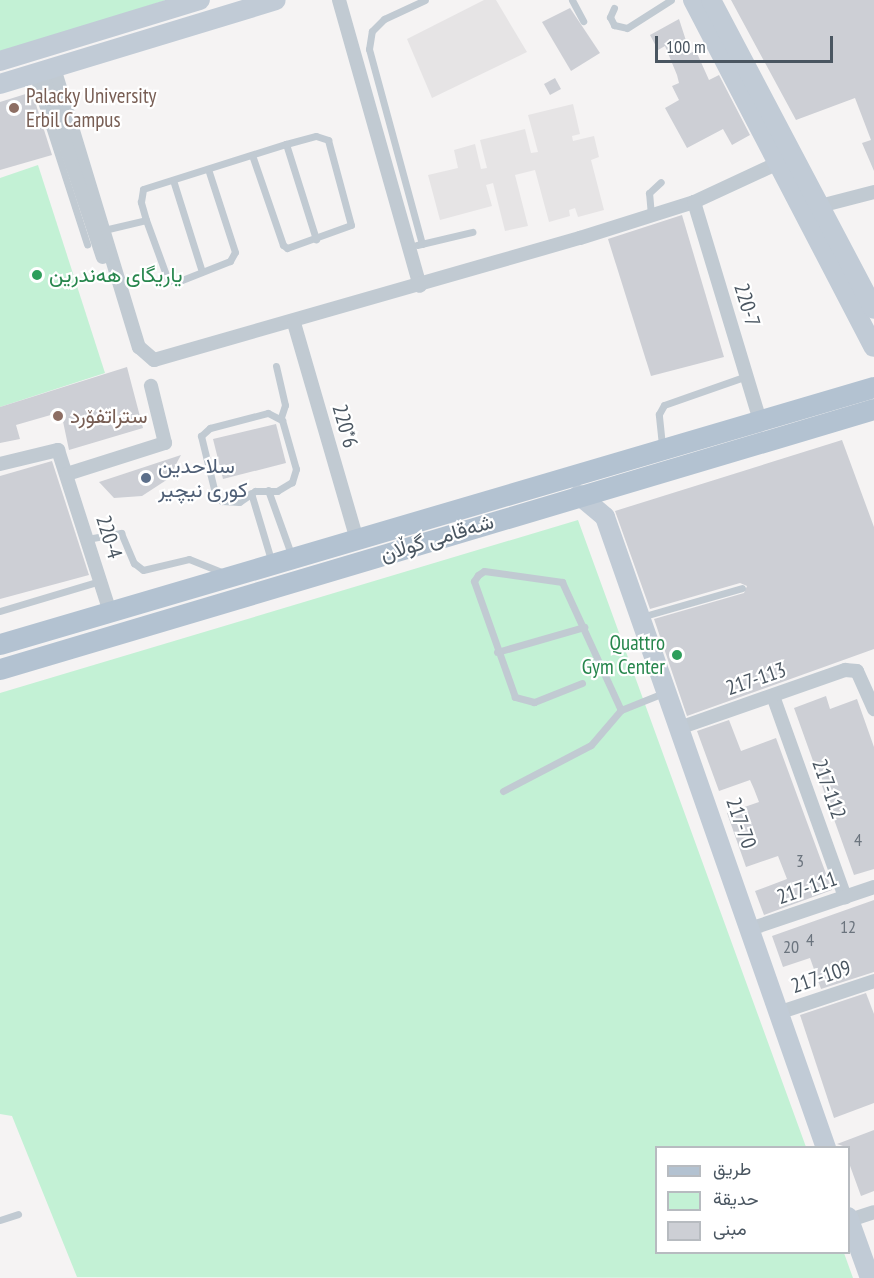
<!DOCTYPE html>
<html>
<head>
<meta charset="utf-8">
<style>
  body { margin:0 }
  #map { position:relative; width:874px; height:1278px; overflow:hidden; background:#f5f3f3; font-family:"PT Sans Narrow",Vazirmatn,sans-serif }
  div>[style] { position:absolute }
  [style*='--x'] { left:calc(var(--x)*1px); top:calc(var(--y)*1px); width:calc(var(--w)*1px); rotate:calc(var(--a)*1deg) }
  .education>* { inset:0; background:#e6e4e5 }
  .green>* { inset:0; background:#c3f1d5 }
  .building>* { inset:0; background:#cdcfd5 }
  .lane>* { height:7px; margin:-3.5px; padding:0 3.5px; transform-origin:3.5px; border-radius:3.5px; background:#c1cad2 }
  .street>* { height:14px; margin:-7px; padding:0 7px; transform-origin:7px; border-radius:7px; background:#c1cad2 }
  .secondary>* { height:20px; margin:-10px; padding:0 10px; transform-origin:10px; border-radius:10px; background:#c1cbd6 }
  .primary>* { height:21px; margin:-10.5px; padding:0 10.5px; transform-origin:10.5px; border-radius:10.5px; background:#b3c2d1 }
  .dots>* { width:16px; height:16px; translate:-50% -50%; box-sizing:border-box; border:3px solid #fff; border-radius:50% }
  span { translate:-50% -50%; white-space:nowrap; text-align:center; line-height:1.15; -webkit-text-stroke:4.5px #fff; paint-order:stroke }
  .number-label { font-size:18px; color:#6b747e }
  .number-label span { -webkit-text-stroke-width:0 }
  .education-label { font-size:21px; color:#785e54 }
  .left { translate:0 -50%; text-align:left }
  .leisure-label { font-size:21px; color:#27864d }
  .right { translate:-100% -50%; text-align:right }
  .street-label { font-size:21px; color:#4a5661 }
  .service-label { font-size:21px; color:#4e5e75 }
  .legend { position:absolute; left:655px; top:1146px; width:195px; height:108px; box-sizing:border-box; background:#fff; border:2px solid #b7bbc0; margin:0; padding:8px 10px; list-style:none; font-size:18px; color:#4a5661 }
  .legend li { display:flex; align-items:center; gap:12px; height:30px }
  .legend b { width:30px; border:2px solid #b7bbc0 }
  .scale { position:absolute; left:655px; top:36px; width:178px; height:27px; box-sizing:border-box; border:3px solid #4a5661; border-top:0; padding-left:8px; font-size:18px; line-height:21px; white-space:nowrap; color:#4a5661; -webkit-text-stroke:4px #fff; paint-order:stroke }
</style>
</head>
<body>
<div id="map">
  <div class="education">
    <i style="clip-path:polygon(484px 0,496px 0,527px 52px,432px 98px,407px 39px)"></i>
    <i style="clip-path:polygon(573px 104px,580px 134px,572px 136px,573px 141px,594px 136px,599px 157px,591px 160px,604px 210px,578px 217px,575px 208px,569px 210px,570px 216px,549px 222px,535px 170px,515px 175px,528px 226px,505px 231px,493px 183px,486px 185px,492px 206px,440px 220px,428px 175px,458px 168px,454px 150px,475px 144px,481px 169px,487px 168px,480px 140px,525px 129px,531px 153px,538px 152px,528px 115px)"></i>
  </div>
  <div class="green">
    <i style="clip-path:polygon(0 0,166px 0,0 55px)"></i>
    <i style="clip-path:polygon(38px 165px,105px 373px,0 407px,0 178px)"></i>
    <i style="clip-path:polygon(578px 520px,806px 1147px,656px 1148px,656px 1252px,844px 1253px,853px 1278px,77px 1277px,12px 1116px,0 1114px,0 693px)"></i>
  </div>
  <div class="building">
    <i style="clip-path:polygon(731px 0,874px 0,874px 171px,862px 143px,871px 140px,855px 98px,796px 120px)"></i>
    <i style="clip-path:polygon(570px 8px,600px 53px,571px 71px,542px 22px)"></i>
    <i style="clip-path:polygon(679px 19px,690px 53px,696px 51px,709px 80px,719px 75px,750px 135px,732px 145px,723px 129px,687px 148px,665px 108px,679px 100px,672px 86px,679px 83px,677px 75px,665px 46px,658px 50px,650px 35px)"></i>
    <i style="clip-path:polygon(555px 78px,561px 89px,550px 95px,544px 84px)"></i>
    <i style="clip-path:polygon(32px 92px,52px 155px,0 170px,0 102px)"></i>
    <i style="clip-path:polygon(682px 215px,724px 357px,651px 376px,608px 239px)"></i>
    <i style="clip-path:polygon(127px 367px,143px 428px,69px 450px,61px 412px,16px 425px,20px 439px,0 443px,0 407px)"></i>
    <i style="clip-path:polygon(276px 424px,286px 463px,223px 479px,213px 439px)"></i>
    <i style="clip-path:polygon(842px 440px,874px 527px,874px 649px,687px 716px,654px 619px,744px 593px,747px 586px,740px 583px,650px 609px,615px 511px)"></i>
    <i style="clip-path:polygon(181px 455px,168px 479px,142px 496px,114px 498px,99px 482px)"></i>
    <i style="clip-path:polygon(52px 461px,89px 575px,0 599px,0 476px)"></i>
    <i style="clip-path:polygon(826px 696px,830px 709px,857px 699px,874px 747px,874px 869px,854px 875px,794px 708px)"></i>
    <i style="clip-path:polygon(729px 720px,741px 751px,776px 738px,832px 890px,764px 915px,755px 891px,787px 879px,778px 856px,746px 867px,727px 813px,759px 802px,754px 789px,750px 780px,719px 791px,697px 731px)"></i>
    <i style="clip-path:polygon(874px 900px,874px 972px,821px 989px,810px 958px,783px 967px,772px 936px)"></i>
    <i style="clip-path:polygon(866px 993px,874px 1014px,874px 1103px,834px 1118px,800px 1015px)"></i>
    <i style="clip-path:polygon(874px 1130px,874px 1191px,861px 1196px,849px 1163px,849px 1148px,837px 1144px)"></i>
  </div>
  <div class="lane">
    <i style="--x:572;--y:0;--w:24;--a:62"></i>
    <i style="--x:614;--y:8;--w:10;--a:114"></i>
    <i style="--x:610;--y:17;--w:9;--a:63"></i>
    <i style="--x:614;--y:25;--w:13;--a:13"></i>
    <i style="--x:627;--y:28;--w:52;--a:-32.5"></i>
    <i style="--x:33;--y:77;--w:176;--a:72.1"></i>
    <i style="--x:286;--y:144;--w:100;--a:72.5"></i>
    <i style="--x:173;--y:180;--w:96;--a:72.5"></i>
    <i style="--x:651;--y:215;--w:22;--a:-95"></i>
    <i style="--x:649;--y:193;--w:16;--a:-43"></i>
    <i style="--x:146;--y:220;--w:64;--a:69.9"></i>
    <i style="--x:168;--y:280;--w:9;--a:13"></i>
    <i style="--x:177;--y:282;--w:57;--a:-21.6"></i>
    <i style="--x:230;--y:261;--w:10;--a:-61"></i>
    <i style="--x:235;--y:252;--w:87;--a:-108"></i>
    <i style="--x:104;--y:230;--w:43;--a:-13.4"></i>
    <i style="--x:146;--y:220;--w:19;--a:-106"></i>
    <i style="--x:141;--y:202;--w:13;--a:-81"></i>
    <i style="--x:143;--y:189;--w:150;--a:-17.5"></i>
    <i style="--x:286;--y:144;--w:31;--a:-15"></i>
    <i style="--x:316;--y:136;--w:13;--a:18"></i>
    <i style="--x:328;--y:140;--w:88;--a:74.9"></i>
    <i style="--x:351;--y:225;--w:68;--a:160.2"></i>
    <i style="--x:287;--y:248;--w:5;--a:-143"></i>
    <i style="--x:283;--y:245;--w:95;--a:-109"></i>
    <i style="--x:422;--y:244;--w:202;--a:-105.2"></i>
    <i style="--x:369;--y:49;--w:18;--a:-81"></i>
    <i style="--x:372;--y:31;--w:17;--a:-45"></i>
    <i style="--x:384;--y:19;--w:45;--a:-24.9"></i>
    <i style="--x:417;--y:245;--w:57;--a:-13.3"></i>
    <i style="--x:276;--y:366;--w:40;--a:77"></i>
    <i style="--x:285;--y:405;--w:13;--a:108"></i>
    <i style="--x:268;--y:413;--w:16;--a:27"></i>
    <i style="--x:282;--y:420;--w:51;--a:74.1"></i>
    <i style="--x:296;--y:469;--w:14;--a:107"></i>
    <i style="--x:292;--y:482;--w:17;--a:149"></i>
    <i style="--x:277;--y:491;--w:22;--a:180"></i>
    <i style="--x:255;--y:491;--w:19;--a:145"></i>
    <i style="--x:239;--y:502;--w:17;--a:-177"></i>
    <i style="--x:222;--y:501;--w:11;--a:-131"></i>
    <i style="--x:215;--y:493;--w:59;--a:-103.8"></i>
    <i style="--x:201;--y:436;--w:12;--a:-42"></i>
    <i style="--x:210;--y:428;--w:60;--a:-14.5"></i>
    <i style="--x:662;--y:445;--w:31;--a:-96"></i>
    <i style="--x:659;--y:414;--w:10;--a:-61"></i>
    <i style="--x:664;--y:405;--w:88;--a:-19.3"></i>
    <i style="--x:268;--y:490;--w:68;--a:70.2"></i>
    <i style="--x:251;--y:493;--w:73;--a:73.3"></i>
    <i style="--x:87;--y:539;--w:35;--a:-10"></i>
    <i style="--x:121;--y:533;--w:33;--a:67"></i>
    <i style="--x:134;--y:563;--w:11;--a:38"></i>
    <i style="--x:143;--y:570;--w:47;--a:-13.4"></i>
    <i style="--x:189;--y:559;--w:35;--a:22"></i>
    <i style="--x:0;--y:611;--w:104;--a:-16.7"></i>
    <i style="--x:641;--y:617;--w:105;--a:-16"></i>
    <i style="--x:497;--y:652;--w:91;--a:-16"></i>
    <i style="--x:582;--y:683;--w:52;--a:158.4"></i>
    <i style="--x:534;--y:702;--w:20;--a:-165"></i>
    <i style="--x:515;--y:697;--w:123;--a:-109.5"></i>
    <i style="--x:474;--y:581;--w:7;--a:-56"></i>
    <i style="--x:478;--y:575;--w:7;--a:-34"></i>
    <i style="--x:484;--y:571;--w:79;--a:8"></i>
    <i style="--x:562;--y:582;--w:141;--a:65.3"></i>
    <i style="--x:503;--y:791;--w:99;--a:-27.6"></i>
    <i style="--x:591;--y:745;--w:46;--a:-49.4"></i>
    <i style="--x:621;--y:710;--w:45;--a:-22"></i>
    <i style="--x:0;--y:1220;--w:19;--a:-18"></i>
  </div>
  <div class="street">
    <i style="--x:339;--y:0;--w:297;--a:74.2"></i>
    <i style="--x:54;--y:68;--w:292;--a:73.1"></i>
    <i style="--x:139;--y:347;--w:20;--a:41"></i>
    <i style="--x:154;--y:360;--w:443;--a:-16"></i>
    <i style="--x:580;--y:238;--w:120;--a:-17.5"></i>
    <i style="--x:694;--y:202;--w:93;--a:-24.9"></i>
    <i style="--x:41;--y:71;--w:196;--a:71.6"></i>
    <i style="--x:694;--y:202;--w:228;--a:73.2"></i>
    <i style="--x:820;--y:206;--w:56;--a:-14.5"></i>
    <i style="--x:294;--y:323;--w:226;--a:73.8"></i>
    <i style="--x:0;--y:464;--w:60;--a:-13.6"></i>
    <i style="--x:58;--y:450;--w:170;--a:72.2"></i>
    <i style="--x:67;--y:474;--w:103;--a:-17.6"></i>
    <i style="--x:165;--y:443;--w:59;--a:-103.8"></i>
    <i style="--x:773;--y:696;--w:214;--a:70.3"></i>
    <i style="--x:682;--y:727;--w:173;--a:-19.3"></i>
    <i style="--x:845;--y:670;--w:12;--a:5"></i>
    <i style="--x:857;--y:671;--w:42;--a:65.9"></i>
    <i style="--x:753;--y:928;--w:128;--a:-18.7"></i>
    <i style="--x:781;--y:1012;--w:98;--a:-18.4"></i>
    <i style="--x:850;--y:1220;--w:25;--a:-18"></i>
  </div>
  <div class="secondary">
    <i style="--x:693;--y:0;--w:391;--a:62.5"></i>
    <i style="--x:711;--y:0;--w:349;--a:62.2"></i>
    <i style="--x:0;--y:61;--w:209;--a:-17"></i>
    <i style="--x:0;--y:84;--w:288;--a:-16.9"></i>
    <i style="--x:579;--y:495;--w:34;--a:40"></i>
    <i style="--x:605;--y:517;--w:669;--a:70.7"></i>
    <i style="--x:848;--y:1217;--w:65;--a:70.2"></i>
  </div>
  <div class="primary">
    <i style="--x:0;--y:644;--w:911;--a:-16.39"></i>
    <i style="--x:0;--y:669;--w:912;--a:-16.57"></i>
  </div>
  <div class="dots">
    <i style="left:14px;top:108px;background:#8d6e63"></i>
    <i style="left:37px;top:275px;background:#2e9e5b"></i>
    <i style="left:58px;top:416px;background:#8d6e63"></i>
    <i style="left:146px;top:478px;background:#5c6f8a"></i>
    <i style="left:677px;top:655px;background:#2e9e5b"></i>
  </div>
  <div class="number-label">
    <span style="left:858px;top:840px">4</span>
    <span style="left:800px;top:861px">3</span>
    <span style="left:848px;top:927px">12</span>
    <span style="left:810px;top:940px">4</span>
    <span style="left:791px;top:947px">20</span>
  </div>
  <div class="education-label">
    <span class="left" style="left:26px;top:108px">Palacky University<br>Erbil Campus</span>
    <span class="left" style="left:70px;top:416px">ستراتفۆرد</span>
  </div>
  <div class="leisure-label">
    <span class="left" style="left:49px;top:275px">یاریگای هەندرین</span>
    <span class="right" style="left:665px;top:655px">Quattro<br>Gym Center</span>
  </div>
  <div class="street-label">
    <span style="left:747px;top:305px;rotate:73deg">220-7</span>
    <span style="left:345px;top:426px;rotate:74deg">220*6</span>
    <span style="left:109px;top:537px;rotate:73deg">220-4</span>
    <span style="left:437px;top:538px;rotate:-17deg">شەقامی گوڵان</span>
    <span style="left:756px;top:679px;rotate:-19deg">217-113</span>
    <span style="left:829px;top:789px;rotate:70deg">217-112</span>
    <span style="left:741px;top:823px;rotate:71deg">217-70</span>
    <span style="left:807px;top:888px;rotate:-19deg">217-111</span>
    <span style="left:821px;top:977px;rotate:-19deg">217-109</span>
  </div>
  <div class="service-label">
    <span class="left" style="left:158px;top:478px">سلاحدین<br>كوری نیچیر</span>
  </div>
  <ul class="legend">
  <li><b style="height:8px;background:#b3c2d1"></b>طريق</li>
  <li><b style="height:16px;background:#c3f1d5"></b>حديقة</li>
  <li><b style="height:16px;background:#cdcfd5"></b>مبنى</li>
  </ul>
  <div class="scale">100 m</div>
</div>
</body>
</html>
